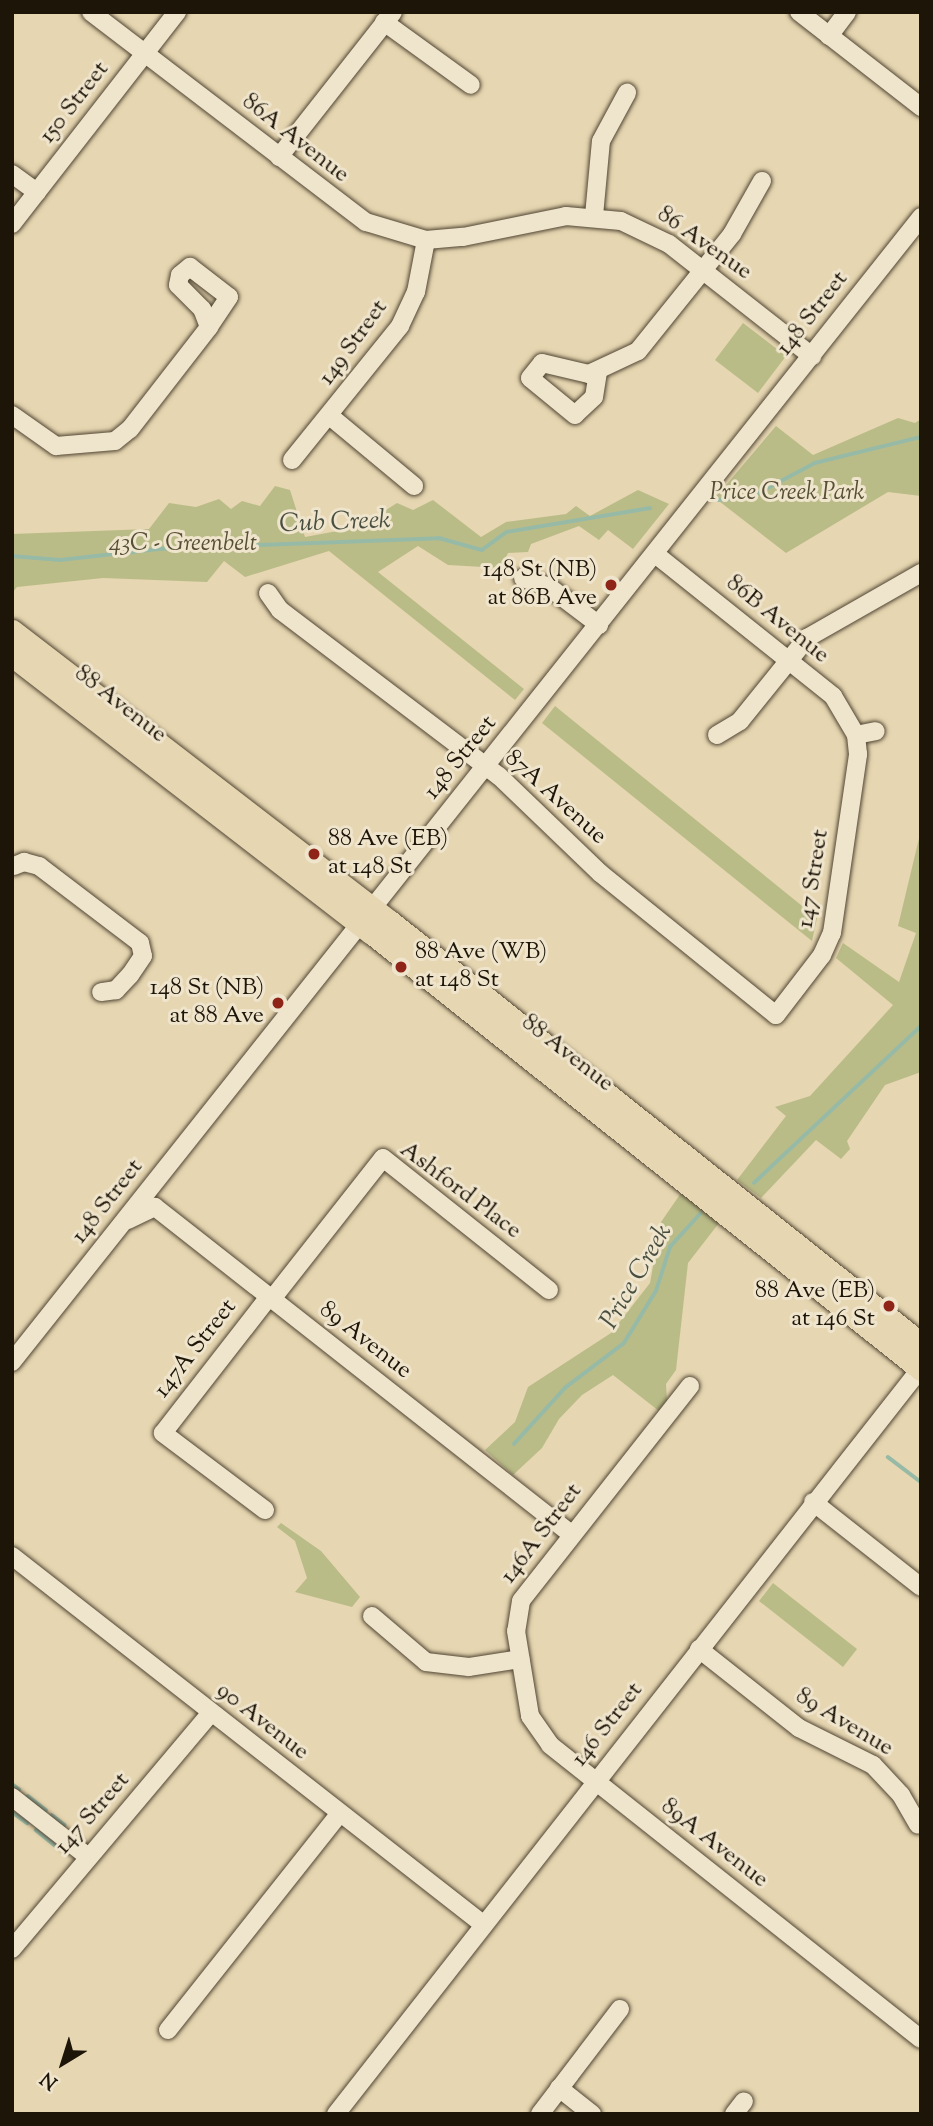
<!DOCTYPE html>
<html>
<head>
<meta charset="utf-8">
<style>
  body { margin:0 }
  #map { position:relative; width:933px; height:2126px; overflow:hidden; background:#e6d6b1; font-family:"Sorts Mill Goudy",serif }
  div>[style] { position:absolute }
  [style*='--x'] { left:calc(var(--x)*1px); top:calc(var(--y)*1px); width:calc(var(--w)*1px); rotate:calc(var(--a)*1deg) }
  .green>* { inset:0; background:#babc88 }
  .stream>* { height:3.5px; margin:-1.75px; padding:0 1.75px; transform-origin:1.75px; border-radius:1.75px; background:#97baa7 }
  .roads { filter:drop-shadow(0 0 2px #504533) drop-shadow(0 0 2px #504533) }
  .minor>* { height:18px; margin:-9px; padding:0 9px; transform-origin:9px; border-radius:9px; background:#efe4cc }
  .major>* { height:23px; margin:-11.5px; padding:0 11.5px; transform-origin:11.5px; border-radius:11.5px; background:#e6d6b1 }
  .dots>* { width:19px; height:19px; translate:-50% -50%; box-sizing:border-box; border:4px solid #efe4cc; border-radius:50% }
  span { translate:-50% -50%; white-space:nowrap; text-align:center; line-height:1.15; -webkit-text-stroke:6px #efe4cc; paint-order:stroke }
  .street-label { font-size:24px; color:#1e1509 }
  .park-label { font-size:24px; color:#554f35; font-style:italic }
  .poi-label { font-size:24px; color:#1e1509 }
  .right { translate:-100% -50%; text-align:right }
  .left { translate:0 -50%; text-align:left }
  .water-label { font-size:26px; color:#484f40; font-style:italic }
  .frame { position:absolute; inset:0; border:14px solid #1e1509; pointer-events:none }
  .north { position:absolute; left:28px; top:2028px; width:70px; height:70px; -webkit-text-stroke:5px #efe4cc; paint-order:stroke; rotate:218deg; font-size:19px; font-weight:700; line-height:28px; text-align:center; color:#1e1509 }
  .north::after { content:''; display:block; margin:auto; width:24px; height:32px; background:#1e1509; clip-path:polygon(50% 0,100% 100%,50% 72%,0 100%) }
</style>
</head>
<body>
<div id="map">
  <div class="green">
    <i style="clip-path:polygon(743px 323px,786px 356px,758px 393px,715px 360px)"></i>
    <i style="clip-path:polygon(898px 418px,915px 423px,921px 419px,921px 496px,888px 492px,786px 553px,715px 498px,776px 426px,813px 455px)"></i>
    <i style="clip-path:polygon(275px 486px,290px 490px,305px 537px,359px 527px,397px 503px,413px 510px,433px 500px,481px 537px,506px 522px,566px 514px,576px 506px,590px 516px,638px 490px,669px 504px,633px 549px,608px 530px,599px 540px,579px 526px,531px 544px,528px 552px,508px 553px,501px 568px,448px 565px,418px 546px,378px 572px,524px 689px,515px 700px,329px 551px,245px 577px,224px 561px,207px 582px,103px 578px,17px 587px,12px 593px,12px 534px,149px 529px,169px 503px,196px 507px,219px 499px,231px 509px,242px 501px,260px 506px)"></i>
    <i style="clip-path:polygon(555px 706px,817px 918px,812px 941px,542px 723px)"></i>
    <i style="clip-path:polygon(921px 830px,921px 1072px,885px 1085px,847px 1141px,850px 1149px,841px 1159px,816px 1140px,761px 1198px,737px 1180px,786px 1116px,775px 1107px,810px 1096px,893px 1005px,836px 958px,843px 943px,899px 982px,916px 933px,898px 926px)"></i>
    <i style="clip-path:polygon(681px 1193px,719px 1223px,688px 1263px,676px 1370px,666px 1384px,667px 1401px,659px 1411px,613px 1375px,582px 1395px,559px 1419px,542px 1448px,513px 1475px,485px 1450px,515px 1422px,528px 1387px,611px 1333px,650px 1283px,661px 1222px)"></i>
    <i style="clip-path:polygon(281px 1523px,321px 1551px,360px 1597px,352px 1607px,295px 1592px,307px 1578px,295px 1541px,277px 1527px)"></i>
    <i style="clip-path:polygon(773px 1583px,857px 1649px,843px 1667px,759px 1601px)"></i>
  </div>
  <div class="stream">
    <i style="--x:718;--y:500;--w:33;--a:-5"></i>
    <i style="--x:751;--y:497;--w:72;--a:-28"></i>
    <i style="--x:815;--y:463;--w:109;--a:-13.8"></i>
    <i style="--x:12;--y:556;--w:48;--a:4.8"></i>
    <i style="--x:60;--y:560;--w:99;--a:-6.4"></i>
    <i style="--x:158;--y:549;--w:281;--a:-2.2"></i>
    <i style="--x:439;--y:538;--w:45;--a:15.6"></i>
    <i style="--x:482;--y:550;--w:31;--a:-36"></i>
    <i style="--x:507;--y:532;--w:145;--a:-9.5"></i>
    <i style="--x:754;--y:1183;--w:229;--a:-43.2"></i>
    <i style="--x:514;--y:1444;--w:76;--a:-47.7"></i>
    <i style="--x:565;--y:1388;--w:74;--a:-37.3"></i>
    <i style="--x:624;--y:1343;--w:61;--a:-58.4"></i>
    <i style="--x:656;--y:1291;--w:46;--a:-72.3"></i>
    <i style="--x:670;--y:1247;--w:45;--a:-47.7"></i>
    <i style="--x:888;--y:1457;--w:41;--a:37.1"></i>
    <i style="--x:12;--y:1784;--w:9;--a:36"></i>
    <i style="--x:28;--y:1796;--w:23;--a:38"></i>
    <i style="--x:12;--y:1812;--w:19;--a:36"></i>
    <i style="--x:52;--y:1815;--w:16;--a:38"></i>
    <i style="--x:36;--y:1830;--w:27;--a:39"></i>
  </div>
  <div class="roads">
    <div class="minor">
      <i style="--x:91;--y:12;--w:346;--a:37.4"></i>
      <i style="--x:366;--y:222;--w:63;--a:16.7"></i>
      <i style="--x:426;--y:240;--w:37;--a:-5"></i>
      <i style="--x:463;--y:237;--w:105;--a:-11.5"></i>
      <i style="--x:566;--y:216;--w:55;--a:5.2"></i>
      <i style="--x:621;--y:221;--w:53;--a:25.6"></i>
      <i style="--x:669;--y:244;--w:182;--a:38.1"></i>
      <i style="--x:799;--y:12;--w:155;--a:37.9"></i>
      <i style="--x:384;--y:22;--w:107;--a:35.9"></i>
      <i style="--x:829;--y:36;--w:30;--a:-53"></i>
      <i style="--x:279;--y:157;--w:184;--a:-51.8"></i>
      <i style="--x:12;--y:174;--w:31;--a:36"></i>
      <i style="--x:594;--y:216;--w:75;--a:-84.7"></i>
      <i style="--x:601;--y:141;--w:55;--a:-61.6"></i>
      <i style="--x:12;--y:224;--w:269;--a:-52.1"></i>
      <i style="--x:190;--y:267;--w:49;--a:37.6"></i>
      <i style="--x:229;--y:297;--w:36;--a:124"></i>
      <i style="--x:209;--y:327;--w:19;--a:-111"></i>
      <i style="--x:202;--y:309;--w:34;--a:-135"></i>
      <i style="--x:178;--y:285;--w:10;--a:-79"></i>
      <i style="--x:180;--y:275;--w:13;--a:-39"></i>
      <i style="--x:598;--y:372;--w:25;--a:99"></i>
      <i style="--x:594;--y:397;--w:26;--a:137"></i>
      <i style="--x:575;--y:415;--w:58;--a:-140.6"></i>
      <i style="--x:530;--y:378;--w:19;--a:-51"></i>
      <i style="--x:542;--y:363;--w:48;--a:13.2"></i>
      <i style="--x:589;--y:374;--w:54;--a:-25.1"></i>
      <i style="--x:638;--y:351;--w:150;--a:-51.2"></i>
      <i style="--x:732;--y:234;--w:61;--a:-60.5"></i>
      <i style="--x:12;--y:415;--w:54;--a:35.2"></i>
      <i style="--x:56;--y:446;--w:59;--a:-4.8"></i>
      <i style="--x:115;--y:441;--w:19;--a:-39"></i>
      <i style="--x:130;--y:429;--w:129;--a:-52.2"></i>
      <i style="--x:331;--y:417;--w:108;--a:39.7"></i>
      <i style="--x:292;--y:460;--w:172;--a:-51.1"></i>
      <i style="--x:400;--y:326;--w:38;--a:-65"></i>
      <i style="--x:416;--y:292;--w:53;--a:-79.1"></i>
      <i style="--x:523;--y:578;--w:28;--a:19"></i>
      <i style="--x:549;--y:587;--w:63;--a:37.2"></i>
      <i style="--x:268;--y:593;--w:21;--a:55"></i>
      <i style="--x:280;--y:610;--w:275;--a:37.2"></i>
      <i style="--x:499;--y:776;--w:140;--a:43.8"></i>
      <i style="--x:600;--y:873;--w:226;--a:38.9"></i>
      <i style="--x:776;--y:1015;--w:76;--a:-52.5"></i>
      <i style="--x:822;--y:955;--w:24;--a:-66"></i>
      <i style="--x:832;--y:933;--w:181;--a:-81.7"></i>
      <i style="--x:858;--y:754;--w:19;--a:-96"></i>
      <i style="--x:856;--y:735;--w:45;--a:-120.5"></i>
      <i style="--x:833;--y:696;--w:228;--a:-141.4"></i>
      <i style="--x:717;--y:735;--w:27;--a:-31"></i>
      <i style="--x:740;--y:721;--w:107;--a:-51.1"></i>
      <i style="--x:807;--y:638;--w:131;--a:-29.7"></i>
      <i style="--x:856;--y:735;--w:20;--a:-11"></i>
      <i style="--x:14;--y:866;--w:11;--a:-22"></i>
      <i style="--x:24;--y:862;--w:16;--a:15"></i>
      <i style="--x:39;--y:866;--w:127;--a:37.3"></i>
      <i style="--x:140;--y:943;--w:13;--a:77"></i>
      <i style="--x:143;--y:956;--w:23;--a:124"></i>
      <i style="--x:130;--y:975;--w:21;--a:133"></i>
      <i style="--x:116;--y:990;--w:15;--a:172"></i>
      <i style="--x:128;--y:1220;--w:30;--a:-26"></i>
      <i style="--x:155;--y:1207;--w:529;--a:38.17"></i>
      <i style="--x:272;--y:1299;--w:179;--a:-51.8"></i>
      <i style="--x:383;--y:1158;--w:212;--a:38.5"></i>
      <i style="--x:12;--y:1362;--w:1462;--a:-51.55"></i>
      <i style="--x:690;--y:1386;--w:273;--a:128.2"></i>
      <i style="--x:521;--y:1601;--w:30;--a:99"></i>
      <i style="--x:516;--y:1631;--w:86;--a:80.6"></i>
      <i style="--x:530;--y:1716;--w:35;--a:55"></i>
      <i style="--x:550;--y:1745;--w:473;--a:38.4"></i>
      <i style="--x:813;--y:1502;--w:137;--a:38.2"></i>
      <i style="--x:265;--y:1510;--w:128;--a:-143"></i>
      <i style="--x:163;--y:1433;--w:172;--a:-52.1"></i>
      <i style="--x:12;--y:1556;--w:599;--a:38.02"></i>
      <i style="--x:372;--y:1616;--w:71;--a:40.4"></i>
      <i style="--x:426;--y:1662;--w:43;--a:6.6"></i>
      <i style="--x:469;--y:1667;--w:52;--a:-8.9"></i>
      <i style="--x:699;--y:1649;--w:127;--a:38.3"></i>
      <i style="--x:799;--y:1728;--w:83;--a:26.6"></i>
      <i style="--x:873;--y:1765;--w:41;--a:47"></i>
      <i style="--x:901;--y:1795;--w:34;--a:60"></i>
      <i style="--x:12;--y:1797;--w:95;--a:38.2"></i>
      <i style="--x:12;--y:1949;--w:309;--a:-49.9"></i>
      <i style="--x:168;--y:2030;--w:275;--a:-51.6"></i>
      <i style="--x:559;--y:2088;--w:42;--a:38.2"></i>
      <i style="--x:336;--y:2114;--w:948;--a:-51.9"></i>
      <i style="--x:540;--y:2114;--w:132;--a:-52.7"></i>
      <i style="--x:734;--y:2114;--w:16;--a:-52"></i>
    </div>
    <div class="major">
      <i style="--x:12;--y:631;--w:477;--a:37.6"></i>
      <i style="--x:390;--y:922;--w:678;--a:38.48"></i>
      <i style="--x:12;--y:655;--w:453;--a:37.7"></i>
      <i style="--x:371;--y:932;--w:702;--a:38.47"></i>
    </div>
  </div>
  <div class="dots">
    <i style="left:611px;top:585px;background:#8f2418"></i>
    <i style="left:314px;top:854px;background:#8f2418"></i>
    <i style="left:401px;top:967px;background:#8f2418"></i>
    <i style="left:278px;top:1003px;background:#8f2418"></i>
    <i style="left:889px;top:1306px;background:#8f2418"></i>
  </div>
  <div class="street-label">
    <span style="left:75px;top:103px;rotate:-52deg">150 Street</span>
    <span style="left:295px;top:139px;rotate:38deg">86A Avenue</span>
    <span style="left:704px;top:244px;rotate:35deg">86 Avenue</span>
    <span style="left:813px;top:314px;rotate:-52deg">148 Street</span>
    <span style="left:354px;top:343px;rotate:-54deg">149 Street</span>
    <span style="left:777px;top:620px;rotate:39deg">86B Avenue</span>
    <span style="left:120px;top:705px;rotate:38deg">88 Avenue</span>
    <span style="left:461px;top:758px;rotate:-51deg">148 Street</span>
    <span style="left:555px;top:798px;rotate:42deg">87A Avenue</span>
    <span style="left:814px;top:879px;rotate:-81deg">147 Street</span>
    <span style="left:567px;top:1054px;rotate:38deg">88 Avenue</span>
    <span style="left:460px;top:1191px;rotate:37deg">Ashford Place</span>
    <span style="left:108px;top:1202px;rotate:-52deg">148 Street</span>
    <span style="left:365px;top:1341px;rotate:38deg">89 Avenue</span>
    <span style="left:196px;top:1349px;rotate:-52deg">147A Street</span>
    <span style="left:542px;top:1534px;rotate:-53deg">146A Street</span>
    <span style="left:262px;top:1722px;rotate:38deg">90 Avenue</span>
    <span style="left:844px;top:1723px;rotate:31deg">89 Avenue</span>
    <span style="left:608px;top:1725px;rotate:-52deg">146 Street</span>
    <span style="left:93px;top:1814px;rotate:-49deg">147 Street</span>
    <span style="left:714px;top:1844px;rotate:38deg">89A Avenue</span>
  </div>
  <div class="park-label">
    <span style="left:787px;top:494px">Price Creek Park</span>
    <span style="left:183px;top:545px">43C - Greenbelt</span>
  </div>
  <div class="poi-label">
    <span class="right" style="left:597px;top:585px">148 St (NB)<br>at 86B Ave</span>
    <span class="left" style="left:328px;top:854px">88 Ave (EB)<br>at 148 St</span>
    <span class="left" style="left:415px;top:967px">88 Ave (WB)<br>at 148 St</span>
    <span class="right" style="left:264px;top:1003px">148 St (NB)<br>at 88 Ave</span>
    <span class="right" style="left:875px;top:1306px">88 Ave (EB)<br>at 146 St</span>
  </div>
  <div class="water-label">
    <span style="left:335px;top:523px;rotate:-2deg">Cub Creek</span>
    <span style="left:637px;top:1277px;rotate:-60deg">Price Creek</span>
  </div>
  <div class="frame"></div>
  <div class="north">N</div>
</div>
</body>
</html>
